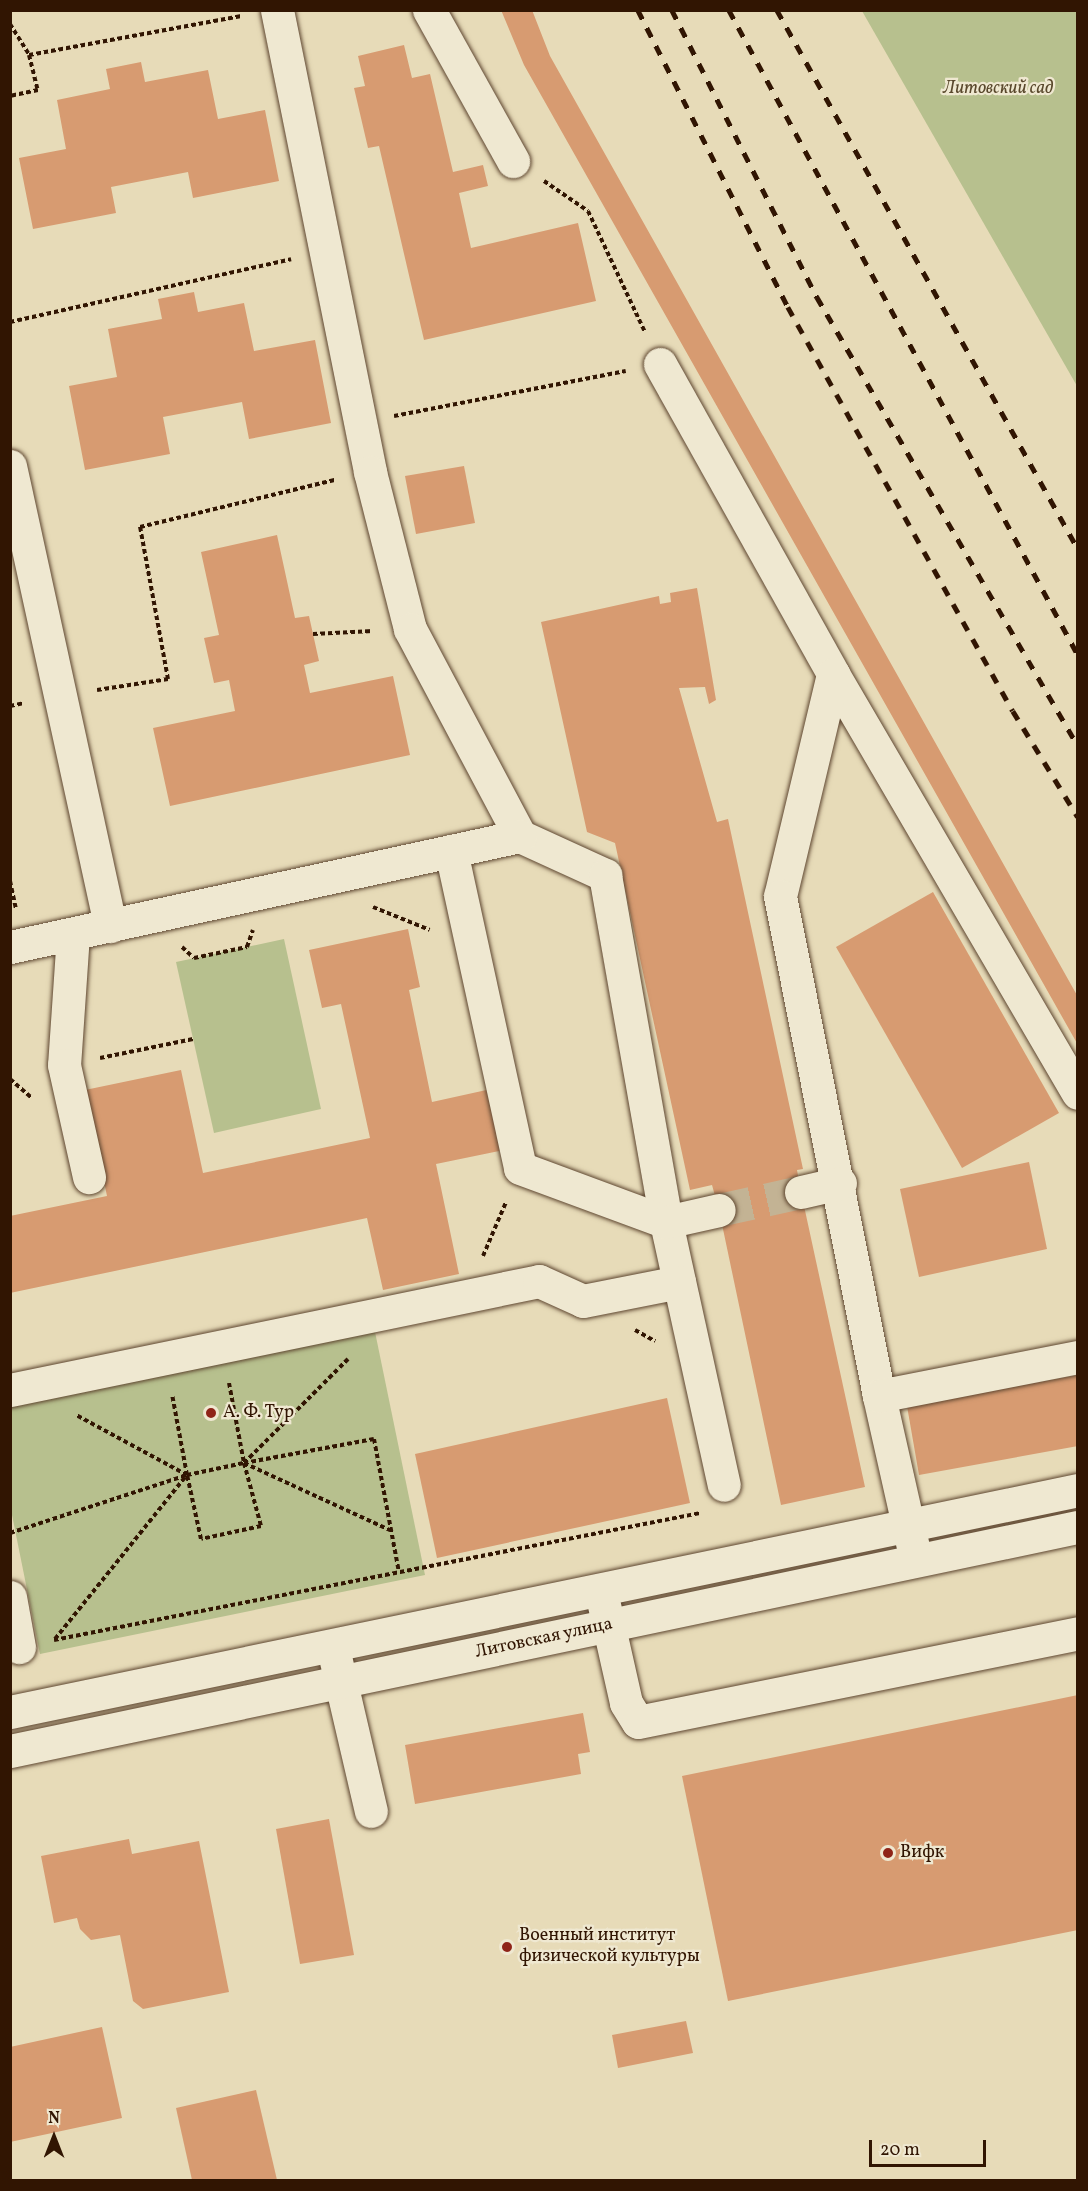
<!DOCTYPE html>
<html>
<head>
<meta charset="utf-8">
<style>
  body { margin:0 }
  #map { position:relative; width:1088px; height:2191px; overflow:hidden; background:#e7dbb8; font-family:Vollkorn,serif }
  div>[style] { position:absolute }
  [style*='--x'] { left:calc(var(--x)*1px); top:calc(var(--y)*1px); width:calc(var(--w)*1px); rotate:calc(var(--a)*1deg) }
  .green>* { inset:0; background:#b7c08e }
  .building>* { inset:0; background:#d79b71 }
  .minor-tunnel>* { height:33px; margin-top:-16.5px; transform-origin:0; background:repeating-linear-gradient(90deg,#c3b394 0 33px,transparent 0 49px) }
  .path>* { height:4px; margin-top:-2px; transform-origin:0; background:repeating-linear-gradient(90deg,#311502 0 4.5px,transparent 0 7.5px) }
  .roads { filter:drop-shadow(0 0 2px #5e4630) drop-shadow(0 0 2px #5e4630) }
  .minor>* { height:33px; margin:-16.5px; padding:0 16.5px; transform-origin:16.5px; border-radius:16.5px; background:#efe8d1 }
  .rail>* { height:4.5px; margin-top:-2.25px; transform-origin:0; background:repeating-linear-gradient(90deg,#311502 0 10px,transparent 0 20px) }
  .dots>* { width:16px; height:16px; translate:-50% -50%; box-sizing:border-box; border:3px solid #efe8d1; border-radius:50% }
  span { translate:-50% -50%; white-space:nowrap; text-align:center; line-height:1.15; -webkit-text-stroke:4.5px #efe8d1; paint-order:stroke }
  .park-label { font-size:18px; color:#59482c; font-style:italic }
  .poi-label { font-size:18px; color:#311502 }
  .left { translate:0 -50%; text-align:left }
  .street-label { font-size:18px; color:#311502 }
  .frame { position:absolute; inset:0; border:12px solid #311502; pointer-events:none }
  .north { position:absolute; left:24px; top:2107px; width:60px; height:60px; -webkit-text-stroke:4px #efe8d1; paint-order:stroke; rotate:0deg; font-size:16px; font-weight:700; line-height:24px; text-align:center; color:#311502 }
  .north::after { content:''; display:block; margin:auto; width:21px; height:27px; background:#311502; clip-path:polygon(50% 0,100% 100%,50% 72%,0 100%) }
  .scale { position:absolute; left:869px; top:2140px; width:117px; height:27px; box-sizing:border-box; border:3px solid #311502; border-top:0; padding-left:8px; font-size:18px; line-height:21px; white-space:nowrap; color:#311502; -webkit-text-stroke:4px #efe8d1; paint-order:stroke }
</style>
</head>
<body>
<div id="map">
  <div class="green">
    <i style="clip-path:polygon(862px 11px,1077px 11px,1077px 386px)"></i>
    <i style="clip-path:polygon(284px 939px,321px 1109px,214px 1133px,176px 962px)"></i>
    <i style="clip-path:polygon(374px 1327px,425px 1575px,40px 1654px,11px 1510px,10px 1401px)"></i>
  </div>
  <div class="building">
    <i style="clip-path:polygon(501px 10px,532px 10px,550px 56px,1078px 997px,1078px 1045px,524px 65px)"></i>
    <i style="clip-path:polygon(404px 45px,412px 78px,430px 74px,453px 172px,483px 165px,488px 186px,459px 193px,471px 248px,578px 223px,596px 301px,424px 340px,379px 146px,368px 148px,354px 88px,365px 86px,358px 56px)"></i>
    <i style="clip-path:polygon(141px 62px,145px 82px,208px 70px,218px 119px,265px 110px,279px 181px,193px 198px,188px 172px,111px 187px,116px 213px,33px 229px,19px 158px,66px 149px,57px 100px,110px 89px,106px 69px)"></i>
    <i style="clip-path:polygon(194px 292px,198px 312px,244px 303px,254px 351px,315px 340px,331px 423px,249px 439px,242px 402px,163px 417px,170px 454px,85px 470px,69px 386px,117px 377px,108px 329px,162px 319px,158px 299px)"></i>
    <i style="clip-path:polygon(464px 466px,475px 523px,416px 534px,405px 476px)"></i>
    <i style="clip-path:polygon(277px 535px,295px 618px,309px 616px,319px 661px,304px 665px,310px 693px,393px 676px,410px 755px,170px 806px,153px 728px,235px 711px,229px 680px,214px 683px,204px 638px,219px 635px,201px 552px)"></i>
    <i style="clip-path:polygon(697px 588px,716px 700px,709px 704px,705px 687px,679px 688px,717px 822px,728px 819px,803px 1169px,797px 1170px,801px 1192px,865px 1487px,781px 1505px,719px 1210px,712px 1185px,690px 1190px,615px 843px,587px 832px,541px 622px,659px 596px,660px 604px,671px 602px,670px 593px)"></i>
    <i style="clip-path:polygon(933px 892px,1059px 1113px,962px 1168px,836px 947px)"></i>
    <i style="clip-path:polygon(408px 929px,420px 987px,409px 990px,432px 1102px,491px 1089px,504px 1150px,436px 1164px,459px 1274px,383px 1290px,367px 1218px,10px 1293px,10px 1216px,107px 1196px,85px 1090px,181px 1070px,203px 1173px,370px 1138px,341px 1004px,322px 1008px,309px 950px)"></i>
    <i style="clip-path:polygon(1029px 1162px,1047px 1249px,919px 1277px,900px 1189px)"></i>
    <i style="clip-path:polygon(1078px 1375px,1078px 1446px,919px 1475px,907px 1406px)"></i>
    <i style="clip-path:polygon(667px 1398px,690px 1503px,437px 1558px,415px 1454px)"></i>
    <i style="clip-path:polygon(1078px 1695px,1078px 1930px,728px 2001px,682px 1776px)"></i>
    <i style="clip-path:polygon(583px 1713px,590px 1752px,578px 1754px,581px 1774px,415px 1804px,405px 1745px)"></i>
    <i style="clip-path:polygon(329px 1819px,354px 1955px,300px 1964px,276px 1829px)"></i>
    <i style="clip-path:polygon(129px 1839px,132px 1854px,199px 1841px,229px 1992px,143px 2009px,133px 2001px,120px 1935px,91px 1940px,80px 1929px,77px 1918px,54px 1923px,41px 1856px)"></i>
    <i style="clip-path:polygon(686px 2021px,693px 2053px,618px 2068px,612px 2035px)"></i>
    <i style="clip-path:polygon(102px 2027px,122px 2118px,10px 2142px,10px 2047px)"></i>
    <i style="clip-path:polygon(256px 2090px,277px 2180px,192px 2180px,176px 2108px)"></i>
  </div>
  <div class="minor-tunnel">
    <i style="--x:719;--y:1210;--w:84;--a:-12.4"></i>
  </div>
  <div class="path">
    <i style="--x:10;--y:24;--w:36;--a:58"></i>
    <i style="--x:29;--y:55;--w:36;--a:76"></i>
    <i style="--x:38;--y:90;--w:29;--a:168"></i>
    <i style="--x:29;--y:55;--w:216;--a:-10.4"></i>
    <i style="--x:544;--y:181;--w:53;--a:34.3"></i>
    <i style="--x:588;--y:211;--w:134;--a:64.8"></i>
    <i style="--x:10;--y:322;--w:288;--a:-12.6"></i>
    <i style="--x:394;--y:416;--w:236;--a:-11"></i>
    <i style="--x:313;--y:634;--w:60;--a:-2.9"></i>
    <i style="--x:97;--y:690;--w:72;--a:-8.8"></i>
    <i style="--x:168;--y:679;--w:155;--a:-100.4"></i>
    <i style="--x:140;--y:527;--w:200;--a:-13.6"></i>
    <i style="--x:10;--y:706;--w:14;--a:-12"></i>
    <i style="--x:10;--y:881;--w:29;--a:78"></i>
    <i style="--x:373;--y:907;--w:61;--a:22"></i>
    <i style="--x:182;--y:947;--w:16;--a:43"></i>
    <i style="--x:194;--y:958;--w:54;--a:-11.7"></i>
    <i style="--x:247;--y:947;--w:18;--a:-71"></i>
    <i style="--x:100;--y:1058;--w:95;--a:-11.5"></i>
    <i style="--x:10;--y:1079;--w:29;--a:41"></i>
    <i style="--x:483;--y:1256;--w:59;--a:-66.9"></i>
    <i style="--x:635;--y:1330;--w:23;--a:29"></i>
    <i style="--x:348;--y:1359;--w:147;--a:135"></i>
    <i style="--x:244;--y:1463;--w:161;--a:24.7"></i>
    <i style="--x:229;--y:1383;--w:81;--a:79.4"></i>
    <i style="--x:244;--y:1463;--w:132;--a:-10.5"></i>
    <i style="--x:374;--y:1439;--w:135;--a:79.4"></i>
    <i style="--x:10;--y:1533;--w:186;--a:-18.1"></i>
    <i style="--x:187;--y:1475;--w:58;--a:-11.9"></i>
    <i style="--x:244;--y:1463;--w:65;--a:74.9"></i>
    <i style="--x:261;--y:1526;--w:61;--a:167.8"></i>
    <i style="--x:201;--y:1539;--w:66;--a:-102.3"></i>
    <i style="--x:187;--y:1475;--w:82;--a:-100.5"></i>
    <i style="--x:55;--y:1639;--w:211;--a:-51.2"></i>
    <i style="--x:187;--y:1475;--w:126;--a:-151.6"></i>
    <i style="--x:54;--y:1640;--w:658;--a:-11.12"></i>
  </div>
  <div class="roads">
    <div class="minor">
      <i style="--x:277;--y:10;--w:471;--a:78.6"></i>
      <i style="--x:370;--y:472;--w:162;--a:75.7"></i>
      <i style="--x:410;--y:629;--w:234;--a:62"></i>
      <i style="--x:520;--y:836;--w:94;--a:24.6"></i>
      <i style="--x:605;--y:875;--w:352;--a:80"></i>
      <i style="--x:666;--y:1222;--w:269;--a:77.6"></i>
      <i style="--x:429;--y:10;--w:173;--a:60.9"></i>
      <i style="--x:660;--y:364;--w:355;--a:60.8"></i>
      <i style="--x:833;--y:674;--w:485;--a:59.7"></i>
      <i style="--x:10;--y:466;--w:471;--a:77.7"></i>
      <i style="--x:833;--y:674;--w:228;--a:103.4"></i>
      <i style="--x:780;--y:896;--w:510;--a:78.8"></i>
      <i style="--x:451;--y:851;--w:324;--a:77.7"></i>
      <i style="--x:520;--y:1168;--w:156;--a:20.3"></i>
      <i style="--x:666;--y:1222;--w:54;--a:-12.8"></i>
      <i style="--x:73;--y:934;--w:131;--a:93.9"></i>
      <i style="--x:64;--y:1065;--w:115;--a:77.4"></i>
      <i style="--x:10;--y:947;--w:522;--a:-12.28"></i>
      <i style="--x:801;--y:1192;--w:40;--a:-13"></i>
      <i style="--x:10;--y:1390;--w:540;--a:-11.64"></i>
      <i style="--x:539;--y:1281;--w:48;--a:24.4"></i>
      <i style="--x:583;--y:1301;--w:98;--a:-11.2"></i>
      <i style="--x:913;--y:1547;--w:155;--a:-102.7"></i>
      <i style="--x:879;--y:1396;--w:203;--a:-11.1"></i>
      <i style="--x:10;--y:1597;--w:51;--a:79.8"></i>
      <i style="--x:604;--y:1605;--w:100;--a:77.3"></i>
      <i style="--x:626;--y:1703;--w:22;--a:58"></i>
      <i style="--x:638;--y:1722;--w:449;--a:-11.4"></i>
      <i style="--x:336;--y:1661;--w:154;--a:76.9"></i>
      <i style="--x:10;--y:1712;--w:1091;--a:-11.74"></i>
      <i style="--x:10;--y:1751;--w:1091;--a:-11.85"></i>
    </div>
  </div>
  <div class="rail">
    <i style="--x:638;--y:10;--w:333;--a:63.2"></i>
    <i style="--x:788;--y:307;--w:462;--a:60.9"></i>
    <i style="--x:1013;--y:711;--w:124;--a:58.5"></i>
    <i style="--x:672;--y:10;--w:322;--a:63.2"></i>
    <i style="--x:817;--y:297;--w:519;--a:59.83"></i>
    <i style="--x:729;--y:10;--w:733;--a:61.58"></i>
    <i style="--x:777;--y:10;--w:617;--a:60.82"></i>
  </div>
  <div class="dots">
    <i style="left:211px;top:1413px;background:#8f2418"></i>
    <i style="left:888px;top:1853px;background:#8f2418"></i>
    <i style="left:507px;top:1947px;background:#8f2418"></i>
  </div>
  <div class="park-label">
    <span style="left:998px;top:89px">Литовский сад</span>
  </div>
  <div class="poi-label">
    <span class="left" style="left:223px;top:1413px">А. Ф. Тур</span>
    <span class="left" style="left:900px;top:1853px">Вифк</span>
    <span class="left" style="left:519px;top:1947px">Военный институт<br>физической культуры</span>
  </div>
  <div class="street-label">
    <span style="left:544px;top:1639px;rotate:-12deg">Литовская улица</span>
  </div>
  <div class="frame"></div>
  <div class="north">N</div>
  <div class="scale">20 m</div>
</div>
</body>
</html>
